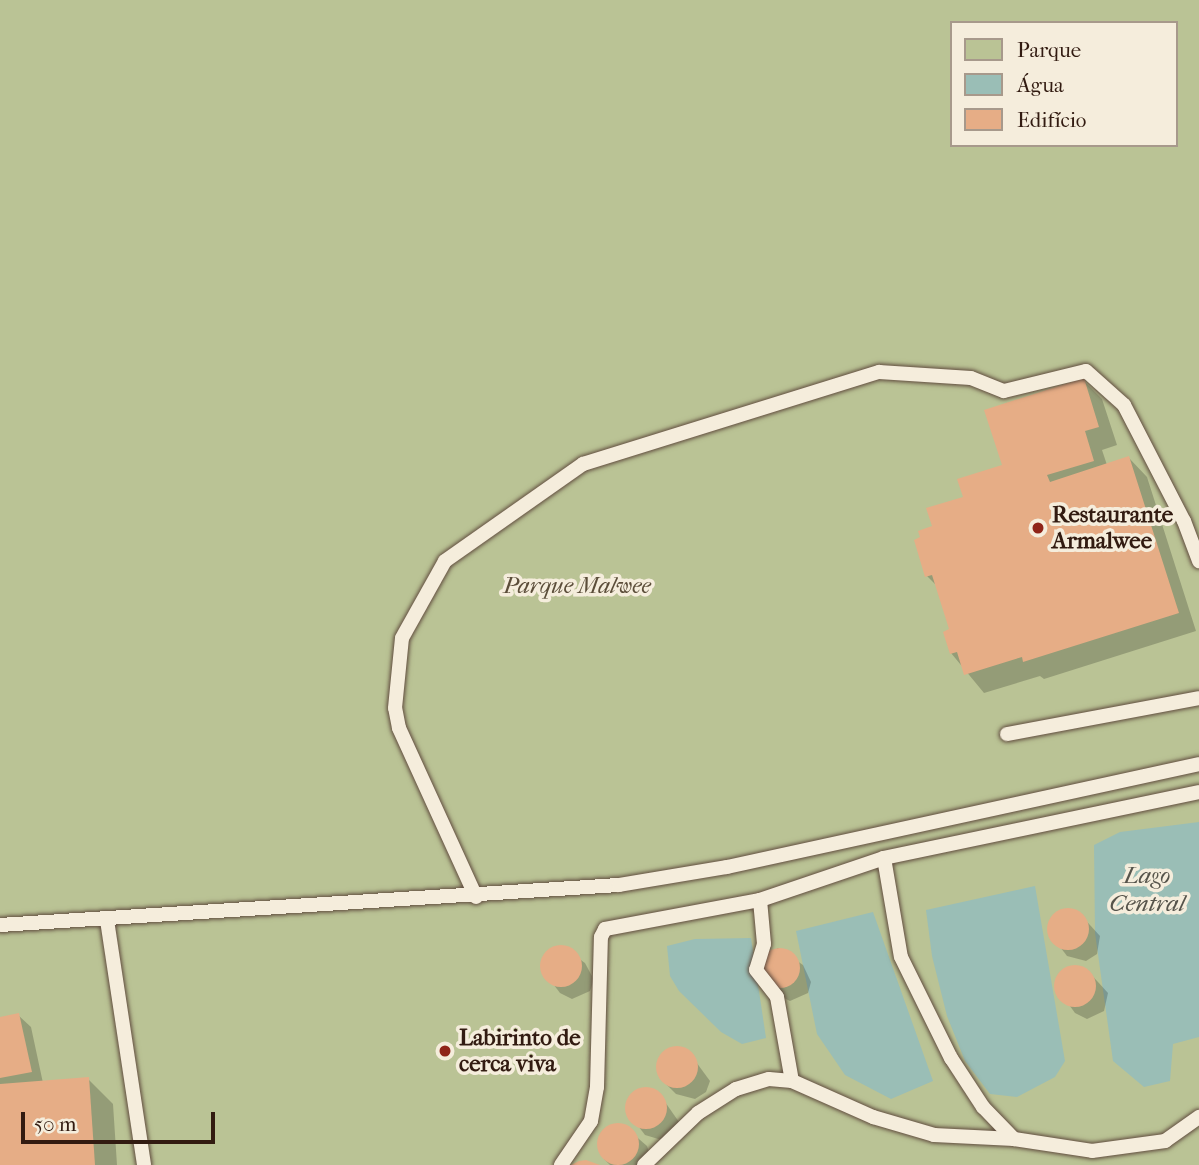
<!DOCTYPE html>
<html>
<head>
<meta charset="utf-8">
<style>
  body { margin:0 }
  #map { position:relative; width:1199px; height:1165px; overflow:hidden; background:#efe3c9; font-family:"IM FELL French Canon",serif }
  div>[style] { position:absolute }
  [style*='--x'] { left:calc(var(--x)*1px); top:calc(var(--y)*1px); width:calc(var(--w)*1px); rotate:calc(var(--a)*1deg) }
  .green>* { inset:0; background:#bac395 }
  .water>* { inset:0; background:#9abeb6 }
  .shadow>* { inset:0; background:#0003 }
  .building>* { inset:0; background:#e6ad86 }
  .round { border-radius:50% }
  .roads { filter:drop-shadow(0 0 2px #614d3f) drop-shadow(0 0 2px #614d3f) }
  .lane>* { height:14px; margin:-7px; padding:0 7px; transform-origin:7px; border-radius:7px; background:#f5eddc }
  .dots>* { width:19px; height:19px; translate:-50% -50%; box-sizing:border-box; border:4px solid #f5eddc; border-radius:50% }
  span { translate:-50% -50%; white-space:nowrap; text-align:center; line-height:1.15; -webkit-text-stroke:7px #f5eddc; paint-order:stroke }
  .poi-label { font-size:23px; color:#321b11; font-weight:700 }
  .left { translate:0 -50%; text-align:left }
  .park-label { font-size:23px; color:#5b4d39; font-style:italic }
  .water-label { font-size:24px; color:#56544b; font-style:italic }
  .legend { position:absolute; left:950px; top:21px; width:228px; height:126px; box-sizing:border-box; background:#f5eddc; border:2px solid #a7998b; margin:0; padding:9px 12px; list-style:none; font-size:21px; color:#321b11 }
  .legend li { display:flex; align-items:center; gap:14px; height:35px }
  .legend b { width:35px; border:2px solid #a7998b }
  .scale { position:absolute; left:21px; top:1112px; width:194px; height:32px; box-sizing:border-box; border:4px solid #321b11; border-top:0; padding-left:9px; font-size:21px; line-height:24px; white-space:nowrap; color:#321b11; -webkit-text-stroke:5px #f5eddc; paint-order:stroke }
</style>
</head>
<body>
<div id="map">
  <div class="green">
    <i style="clip-path:polygon(evenodd,0 0,1199px 0,1199px 1165px,0 1165px,0 0,952px 23px,1176px 23px,1176px 145px,952px 145px,952px 23px)"></i>
  </div>
  <div class="water">
    <i style="clip-path:polygon(1199px 822px,1199px 1037px,1173px 1044px,1170px 1081px,1144px 1087px,1113px 1061px,1095px 933px,1094px 845px,1120px 832px)"></i>
    <i style="clip-path:polygon(1035px 886px,1065px 1061px,1055px 1077px,1017px 1097px,990px 1094px,965px 1061px,947px 1016px,932px 956px,926px 910px)"></i>
    <i style="clip-path:polygon(873px 912px,933px 1081px,891px 1099px,845px 1075px,817px 1034px,796px 931px)"></i>
    <i style="clip-path:polygon(751px 938px,766px 1038px,742px 1044px,721px 1032px,679px 991px,670px 976px,667px 946px,695px 939px)"></i>
  </div>
  <div class="shadow">
    <i style="clip-path:polygon(1083px 380px,1102px 399px,1117px 445px,1102px 450px,1107px 465px,1129px 458px,1147px 477px,1196px 631px,1044px 679px,1040px 676px,984px 693px,951px 653px,952px 631px,938px 587px,927px 576px,934px 527px,1004px 466px)"></i>
    <i style="clip-path:polygon(1061px 910px,1079px 913px,1100px 936px,1097px 954px,1086px 961px,1067px 956px,1048px 931px,1051px 918px)"></i>
    <i style="clip-path:polygon(561px 946px,585px 963px,594px 980px,590px 991px,572px 999px,560px 993px,541px 968px,544px 955px)"></i>
    <i style="clip-path:polygon(778px 948px,803px 965px,811px 982px,808px 993px,790px 1001px,778px 995px,759px 970px,762px 957px)"></i>
    <i style="clip-path:polygon(1076px 966px,1087px 970px,1108px 993px,1104px 1011px,1087px 1019px,1075px 1013px,1056px 987px,1059px 975px)"></i>
    <i style="clip-path:polygon(18px 1015px,31px 1027px,43px 1083px,88px 1079px,113px 1104px,117px 1165px,0 1165px,0 1019px)"></i>
    <i style="clip-path:polygon(670px 1048px,688px 1051px,710px 1081px,706px 1092px,695px 1099px,676px 1094px,663px 1081px,657px 1069px,660px 1056px)"></i>
    <i style="clip-path:polygon(640px 1090px,658px 1092px,679px 1122px,665px 1141px,645px 1135px,626px 1110px,629px 1097px)"></i>
    <i style="clip-path:polygon(624px 1126px,647px 1146px,651px 1158px,647px 1165px,610px 1165px,604px 1159px,598px 1140px,606px 1129px)"></i>
  </div>
  <div class="building">
    <i style="clip-path:polygon(1084px 378px,1099px 427px,1085px 431px,1094px 461px,1047px 475px,1050px 482px,1129px 456px,1179px 613px,1023px 662px,1022px 657px,964px 675px,957px 652px,950px 654px,943px 632px,949px 629px,932px 575px,925px 577px,914px 540px,920px 537px,918px 531px,932px 526px,926px 508px,963px 497px,957px 479px,1002px 465px,984px 410px)"></i>
    <i class="round" style="left:1047px;top:908px;width:42px;height:42px"></i>
    <i class="round" style="left:540px;top:945px;width:42px;height:42px"></i>
    <i class="round" style="left:760px;top:948px;width:40px;height:40px"></i>
    <i class="round" style="left:1054px;top:965px;width:42px;height:42px"></i>
    <i style="clip-path:polygon(19px 1013px,32px 1072px,0 1078px,0 1017px)"></i>
    <i class="round" style="left:656px;top:1046px;width:42px;height:42px"></i>
    <i style="clip-path:polygon(89px 1077px,95px 1165px,0 1165px,0 1084px)"></i>
    <i class="round" style="left:625px;top:1087px;width:42px;height:42px"></i>
    <i class="round" style="left:597px;top:1123px;width:42px;height:42px"></i>
    <i style="clip-path:polygon(586px 1160px,600px 1165px,571px 1165px,579px 1161px)"></i>
  </div>
  <div class="roads">
    <div class="lane">
      <i style="--x:1007;--y:734;--w:195;--a:-10.6"></i>
      <i style="--x:1199;--y:792;--w:322;--a:168.2"></i>
      <i style="--x:884;--y:858;--w:100;--a:80.3"></i>
      <i style="--x:901;--y:957;--w:113;--a:63.7"></i>
      <i style="--x:951;--y:1058;--w:59;--a:56.9"></i>
      <i style="--x:983;--y:1107;--w:45;--a:45.9"></i>
      <i style="--x:1014;--y:1139;--w:79;--a:8.7"></i>
      <i style="--x:1092;--y:1151;--w:74;--a:-7.8"></i>
      <i style="--x:1165;--y:1141;--w:42;--a:-35.2"></i>
      <i style="--x:476;--y:897;--w:186;--a:-114.5"></i>
      <i style="--x:399;--y:728;--w:20;--a:-101"></i>
      <i style="--x:395;--y:708;--w:70;--a:-84.3"></i>
      <i style="--x:402;--y:638;--w:88;--a:-60.8"></i>
      <i style="--x:445;--y:561;--w:169;--a:-35.1"></i>
      <i style="--x:583;--y:464;--w:310;--a:-17.3"></i>
      <i style="--x:879;--y:372;--w:92;--a:3.7"></i>
      <i style="--x:971;--y:378;--w:35;--a:22"></i>
      <i style="--x:1004;--y:391;--w:84;--a:-13.7"></i>
      <i style="--x:1086;--y:371;--w:51;--a:41.8"></i>
      <i style="--x:1124;--y:405;--w:131;--a:62.7"></i>
      <i style="--x:1184;--y:521;--w:43;--a:69.4"></i>
      <i style="--x:760;--y:900;--w:44;--a:84.8"></i>
      <i style="--x:764;--y:944;--w:27;--a:107"></i>
      <i style="--x:756;--y:970;--w:34;--a:52"></i>
      <i style="--x:777;--y:997;--w:85;--a:79.9"></i>
      <i style="--x:107;--y:920;--w:248;--a:81.4"></i>
      <i style="--x:0;--y:925;--w:620;--a:-3.7"></i>
      <i style="--x:619;--y:885;--w:109;--a:-9.5"></i>
      <i style="--x:727;--y:867;--w:483;--a:-12.3"></i>
      <i style="--x:561;--y:1165;--w:53;--a:-55.7"></i>
      <i style="--x:591;--y:1121;--w:35;--a:-80"></i>
      <i style="--x:597;--y:1087;--w:150;--a:-88.5"></i>
      <i style="--x:601;--y:937;--w:9;--a:-63"></i>
      <i style="--x:605;--y:929;--w:158;--a:-10.6"></i>
      <i style="--x:760;--y:900;--w:131;--a:-18.7"></i>
      <i style="--x:644;--y:1165;--w:75;--a:-43.9"></i>
      <i style="--x:698;--y:1113;--w:45;--a:-32.3"></i>
      <i style="--x:736;--y:1089;--w:34;--a:-17"></i>
      <i style="--x:769;--y:1079;--w:23;--a:5"></i>
      <i style="--x:792;--y:1081;--w:89;--a:24"></i>
      <i style="--x:873;--y:1117;--w:64;--a:16.4"></i>
      <i style="--x:934;--y:1135;--w:80;--a:2.9"></i>
    </div>
  </div>
  <div class="dots">
    <i style="left:1038px;top:528px;background:#8f2418"></i>
    <i style="left:445px;top:1051px;background:#8f2418"></i>
  </div>
  <div class="poi-label">
    <span class="left" style="left:1052px;top:528px">Restaurante<br>Armalwee</span>
    <span class="left" style="left:459px;top:1051px">Labirinto de<br>cerca viva</span>
  </div>
  <div class="park-label">
    <span style="left:577px;top:586px">Parque Malwee</span>
  </div>
  <div class="water-label">
    <span style="left:1147px;top:890px">Lago<br>Central</span>
  </div>
  <ul class="legend">
  <li><b style="height:19px;background:#bac395"></b>Parque</li>
  <li><b style="height:19px;background:#9abeb6"></b>Água</li>
  <li><b style="height:19px;background:#e6ad86"></b>Edifício</li>
  </ul>
  <div class="scale">50 m</div>
</div>
</body>
</html>
